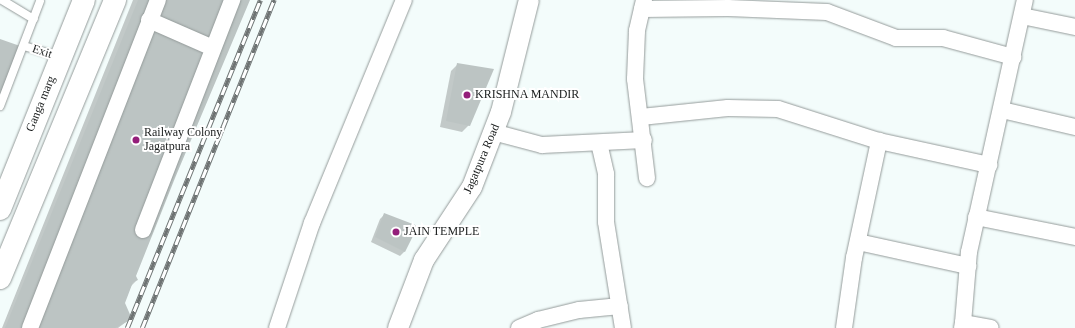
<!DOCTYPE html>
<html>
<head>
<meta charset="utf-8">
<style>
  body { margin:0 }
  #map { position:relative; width:1075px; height:328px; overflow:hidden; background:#f3fcfb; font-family:"Times New Roman",serif }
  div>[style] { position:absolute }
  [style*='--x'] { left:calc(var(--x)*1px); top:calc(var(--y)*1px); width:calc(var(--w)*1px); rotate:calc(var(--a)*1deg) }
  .shadow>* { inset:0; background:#0003 }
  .building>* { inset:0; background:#bcc4c3 }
  .roads { filter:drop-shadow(0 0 1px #949b9a) drop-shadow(0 0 1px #949b9a) }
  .service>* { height:8px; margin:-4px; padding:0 4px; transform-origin:4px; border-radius:4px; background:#fff }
  .minor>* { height:16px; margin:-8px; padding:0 8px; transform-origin:8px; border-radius:8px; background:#fff }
  .tertiary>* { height:20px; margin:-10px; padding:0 10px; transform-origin:10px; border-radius:10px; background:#fff }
  .secondary>* { height:22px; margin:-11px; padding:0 11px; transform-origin:11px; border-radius:11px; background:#fff }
  .rail>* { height:4.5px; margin-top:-2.25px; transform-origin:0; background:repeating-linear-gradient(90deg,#fff 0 9px,#6e7373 0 18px); box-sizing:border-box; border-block:1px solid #6e7373 }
  .dots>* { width:11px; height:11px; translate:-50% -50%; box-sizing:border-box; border:2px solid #fff; border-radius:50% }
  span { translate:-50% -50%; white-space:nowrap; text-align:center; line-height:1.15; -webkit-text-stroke:4px #fff; paint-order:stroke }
  .street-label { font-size:12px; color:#1a1d1d }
  .poi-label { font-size:12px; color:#1a1d1d }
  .left { translate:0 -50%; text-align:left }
</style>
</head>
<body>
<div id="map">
  <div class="shadow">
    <i style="clip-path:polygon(133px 0,249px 0,174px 177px,135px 276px,137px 280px,131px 286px,124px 303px,130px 319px,118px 328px,2px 328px)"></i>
    <i style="clip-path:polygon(458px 64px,469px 125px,462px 132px,440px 127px,451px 71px)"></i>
    <i style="clip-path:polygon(385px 214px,405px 251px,400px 256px,371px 242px,380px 219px)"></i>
  </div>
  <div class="building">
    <i style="clip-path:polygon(138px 0,250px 0,175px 178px,136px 276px,138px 280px,133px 282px,125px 303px,132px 319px,115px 328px,5px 328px)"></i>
    <i style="clip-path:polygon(0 39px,20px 46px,0 95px)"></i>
    <i style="clip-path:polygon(457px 63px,494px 69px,470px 126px,446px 121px)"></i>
    <i style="clip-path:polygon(384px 213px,418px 226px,405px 252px,375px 237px)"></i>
  </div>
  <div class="roads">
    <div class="service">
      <i style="--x:2;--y:0;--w:37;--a:31"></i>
      <i style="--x:24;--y:46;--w:37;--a:17"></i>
      <i style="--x:0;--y:106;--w:112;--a:-69.1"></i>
    </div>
    <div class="minor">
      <i style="--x:644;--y:0;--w:32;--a:103"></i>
      <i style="--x:637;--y:31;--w:48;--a:92.4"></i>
      <i style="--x:635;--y:79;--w:100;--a:83.1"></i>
      <i style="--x:642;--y:9;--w:86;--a:-0.7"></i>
      <i style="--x:728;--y:8;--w:99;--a:2.3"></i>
      <i style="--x:827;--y:12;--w:74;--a:20.6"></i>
      <i style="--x:896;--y:38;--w:47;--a:0"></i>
      <i style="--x:943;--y:38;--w:73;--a:15.2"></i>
      <i style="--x:1022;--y:16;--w:54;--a:11.7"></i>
      <i style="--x:149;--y:20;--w:62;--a:23.7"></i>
      <i style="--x:1002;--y:110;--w:75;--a:13.1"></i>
      <i style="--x:641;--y:117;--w:87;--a:-5.9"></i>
      <i style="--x:728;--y:108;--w:50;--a:1.1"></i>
      <i style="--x:778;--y:109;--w:106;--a:17.6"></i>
      <i style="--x:879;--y:141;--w:113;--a:12.3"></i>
      <i style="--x:493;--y:132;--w:51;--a:14.9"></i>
      <i style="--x:542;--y:145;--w:102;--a:-2.8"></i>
      <i style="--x:599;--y:143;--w:32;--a:77"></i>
      <i style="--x:606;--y:174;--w:48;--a:90"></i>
      <i style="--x:606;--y:222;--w:107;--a:80.9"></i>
      <i style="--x:976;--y:217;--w:101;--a:11.4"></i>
      <i style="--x:143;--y:230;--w:247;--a:-68.8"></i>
      <i style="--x:858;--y:242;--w:113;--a:12.3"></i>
      <i style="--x:963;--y:323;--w:71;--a:-85.2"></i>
      <i style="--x:969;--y:252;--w:258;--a:-77.5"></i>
      <i style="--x:30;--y:328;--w:352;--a:-68.7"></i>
      <i style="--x:277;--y:328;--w:111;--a:-71.6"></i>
      <i style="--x:312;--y:223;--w:241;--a:-67.6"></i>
      <i style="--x:519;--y:328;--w:21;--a:-23"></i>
      <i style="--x:538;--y:320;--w:42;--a:-13.7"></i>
      <i style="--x:579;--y:310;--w:41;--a:-5.6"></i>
      <i style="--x:844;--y:328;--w:71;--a:-81.9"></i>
      <i style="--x:854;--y:258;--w:120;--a:-77.9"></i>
      <i style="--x:962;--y:328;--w:5;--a:-79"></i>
      <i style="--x:963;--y:323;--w:28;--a:10"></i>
    </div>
    <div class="tertiary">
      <i style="--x:398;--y:328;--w:73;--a:-69.1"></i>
      <i style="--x:424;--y:260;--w:87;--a:-56.7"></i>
      <i style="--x:472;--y:187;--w:80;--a:-68.9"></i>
      <i style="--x:501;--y:112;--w:115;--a:-76"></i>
    </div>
    <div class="secondary">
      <i style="--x:0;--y:209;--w:225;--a:-68.1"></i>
      <i style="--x:0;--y:278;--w:301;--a:-67.5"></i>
    </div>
  </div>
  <div class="rail">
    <i style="--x:127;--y:328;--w:354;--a:-67.9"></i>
    <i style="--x:142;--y:328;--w:354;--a:-68.1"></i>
  </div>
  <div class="dots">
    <i style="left:467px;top:95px;background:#941e7a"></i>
    <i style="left:136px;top:140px;background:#941e7a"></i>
    <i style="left:396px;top:232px;background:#941e7a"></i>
  </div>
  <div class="street-label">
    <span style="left:42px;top:52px;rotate:18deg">Exit</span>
    <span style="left:41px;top:104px;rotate:-68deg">Ganga marg</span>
    <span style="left:482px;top:159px;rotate:-67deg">Jagatpura Road</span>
  </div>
  <div class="poi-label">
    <span class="left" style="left:475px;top:95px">KRISHNA MANDIR</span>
    <span class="left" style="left:144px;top:140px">Railway Colony<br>Jagatpura</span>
    <span class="left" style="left:404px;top:232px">JAIN TEMPLE</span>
  </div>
</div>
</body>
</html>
